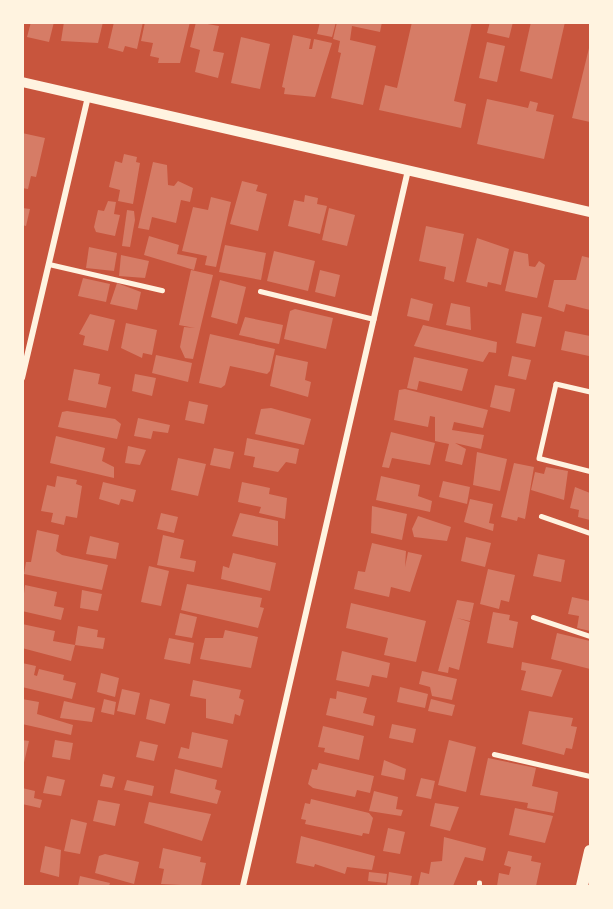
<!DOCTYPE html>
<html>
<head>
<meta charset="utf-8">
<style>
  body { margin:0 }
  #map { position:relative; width:613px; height:909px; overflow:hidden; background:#c8553d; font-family:Barlow,sans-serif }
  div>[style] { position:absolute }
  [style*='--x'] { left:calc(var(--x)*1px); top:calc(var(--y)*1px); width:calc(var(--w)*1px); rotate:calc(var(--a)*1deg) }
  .building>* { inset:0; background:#d67c66 }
  .service>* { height:4.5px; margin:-2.25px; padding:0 2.25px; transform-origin:2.25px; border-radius:2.25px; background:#fff3e0 }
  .minor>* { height:6px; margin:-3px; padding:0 3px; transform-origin:3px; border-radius:3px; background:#fff3e0 }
  .tertiary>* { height:10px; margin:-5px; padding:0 5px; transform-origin:5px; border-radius:5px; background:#fff3e0 }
  .secondary>* { height:12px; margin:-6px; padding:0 6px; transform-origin:6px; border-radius:6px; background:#fff3e0 }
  span { translate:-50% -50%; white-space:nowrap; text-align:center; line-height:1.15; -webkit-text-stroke:5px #fff3e0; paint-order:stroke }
  .frame { position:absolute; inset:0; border:24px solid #fff3e0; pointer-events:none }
</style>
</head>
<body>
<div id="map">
  <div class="building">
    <i style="clip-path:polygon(31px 22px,54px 22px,49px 42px,27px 37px)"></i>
    <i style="clip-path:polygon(64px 22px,103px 22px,98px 43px,61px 41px)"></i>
    <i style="clip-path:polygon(114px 22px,143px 22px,137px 49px,125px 46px,123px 52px,108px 48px)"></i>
    <i style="clip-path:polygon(145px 22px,190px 22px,180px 63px,158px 63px,159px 58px,150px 56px,153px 43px,141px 41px)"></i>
    <i style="clip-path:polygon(196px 22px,219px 26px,213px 51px,224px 53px,218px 78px,195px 72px,200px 50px,190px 47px)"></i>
    <i style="clip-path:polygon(320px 22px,336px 22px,332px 37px,317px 34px)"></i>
    <i style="clip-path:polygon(337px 22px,382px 22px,380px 32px,352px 26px,350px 40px,376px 46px,363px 105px,331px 98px,341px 53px,338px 52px,340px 41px,333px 39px)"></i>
    <i style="clip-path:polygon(412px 22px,472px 22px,454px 101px,466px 104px,461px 128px,379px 110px,385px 85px,397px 88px)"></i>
    <i style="clip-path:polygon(490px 22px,513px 22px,509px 38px,487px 33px)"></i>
    <i style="clip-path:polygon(531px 22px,565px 22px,552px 79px,520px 71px)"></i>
    <i style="clip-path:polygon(293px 35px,311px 39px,309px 49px,312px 49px,314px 39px,332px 43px,315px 97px,284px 94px,285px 88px,282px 87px)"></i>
    <i style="clip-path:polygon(241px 37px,270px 44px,260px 89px,231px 83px)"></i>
    <i style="clip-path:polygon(487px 42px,505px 46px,497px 82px,479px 78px)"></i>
    <i style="clip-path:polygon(590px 44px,590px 122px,572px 118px)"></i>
    <i style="clip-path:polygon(487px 99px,528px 108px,530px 101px,538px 103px,536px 111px,554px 115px,544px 159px,477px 144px)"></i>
    <i style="clip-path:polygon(22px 133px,45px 138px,36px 177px,31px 176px,28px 189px,22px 188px)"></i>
    <i style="clip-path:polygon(124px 154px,137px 157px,136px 162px,140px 163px,133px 204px,118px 201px,120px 190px,109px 187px,115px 161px,122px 163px)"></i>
    <i style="clip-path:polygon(153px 162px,167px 165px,168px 185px,174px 186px,178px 181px,193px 188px,190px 202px,181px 200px,176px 223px,152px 217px,149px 230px,138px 228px)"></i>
    <i style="clip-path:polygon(242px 181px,258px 185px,256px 191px,267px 194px,258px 231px,230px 224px)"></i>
    <i style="clip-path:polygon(305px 195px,318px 198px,317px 204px,327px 206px,320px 234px,288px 226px,294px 200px,304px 202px)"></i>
    <i style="clip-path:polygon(211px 197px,231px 202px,216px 267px,205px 265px,207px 256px,182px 251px,193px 207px,208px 210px)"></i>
    <i style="clip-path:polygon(108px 201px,116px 202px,114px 214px,120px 215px,115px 236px,96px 232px,94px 227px,98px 210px,104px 211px)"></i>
    <i style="clip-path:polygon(22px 208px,30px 209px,26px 226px,22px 225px)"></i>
    <i style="clip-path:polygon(329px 208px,355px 215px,347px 246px,322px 240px)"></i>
    <i style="clip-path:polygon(127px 210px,134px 211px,135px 220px,130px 247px,122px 246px)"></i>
    <i style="clip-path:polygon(426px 226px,464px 234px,454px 282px,444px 279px,446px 267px,419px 261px)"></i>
    <i style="clip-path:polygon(149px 236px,179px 245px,177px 254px,197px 258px,194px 270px,144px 255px)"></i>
    <i style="clip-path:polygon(477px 238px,509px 249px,501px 285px,488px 282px,487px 287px,466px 282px)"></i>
    <i style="clip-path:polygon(225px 245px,266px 253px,261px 280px,219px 272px)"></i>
    <i style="clip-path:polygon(89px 247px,117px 253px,114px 271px,86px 268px)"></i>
    <i style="clip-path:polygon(274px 251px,315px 261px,308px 291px,267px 281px)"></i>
    <i style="clip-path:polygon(514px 251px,528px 254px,529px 266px,535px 267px,539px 261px,545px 265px,537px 298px,505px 291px)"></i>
    <i style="clip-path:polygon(121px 255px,149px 261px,145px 278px,119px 276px)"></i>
    <i style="clip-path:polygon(582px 256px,590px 258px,590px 310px,566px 304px,564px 312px,548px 307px,554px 280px,576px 280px)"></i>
    <i style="clip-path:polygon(191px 270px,213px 275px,193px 359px,185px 358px,180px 347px,184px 327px,195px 328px,179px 325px)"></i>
    <i style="clip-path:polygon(320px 270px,340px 275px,335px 297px,315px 292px)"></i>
    <i style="clip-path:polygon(83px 278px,110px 284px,106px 302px,78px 296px)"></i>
    <i style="clip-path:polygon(220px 280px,246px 287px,237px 324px,211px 317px)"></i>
    <i style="clip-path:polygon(117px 283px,141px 292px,137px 310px,110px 304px)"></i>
    <i style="clip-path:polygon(411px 298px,433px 304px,429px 321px,407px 316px)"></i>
    <i style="clip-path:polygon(451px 303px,470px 307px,471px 330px,446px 325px)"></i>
    <i style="clip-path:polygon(295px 309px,333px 318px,326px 349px,284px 339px,290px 311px)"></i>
    <i style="clip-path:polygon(522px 313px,542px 317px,535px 347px,516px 343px)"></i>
    <i style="clip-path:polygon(90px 314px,115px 320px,108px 351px,83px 345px,85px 336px,79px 334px)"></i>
    <i style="clip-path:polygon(245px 317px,283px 325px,279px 344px,239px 335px)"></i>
    <i style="clip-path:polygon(126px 323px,157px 330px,152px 355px,143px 353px,142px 358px,121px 348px)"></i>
    <i style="clip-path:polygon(423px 325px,497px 342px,496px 353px,489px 352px,483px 362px,414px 346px)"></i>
    <i style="clip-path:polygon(565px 331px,590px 336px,589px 356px,561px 350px)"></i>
    <i style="clip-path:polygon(210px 334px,275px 349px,270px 371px,267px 374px,230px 366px,225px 385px,221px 388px,199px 383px)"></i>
    <i style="clip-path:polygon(156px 355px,192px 363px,188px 382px,152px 373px)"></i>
    <i style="clip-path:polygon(276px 355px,308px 362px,305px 380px,311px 382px,308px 397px,270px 386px)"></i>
    <i style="clip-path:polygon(512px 356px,531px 360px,526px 380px,508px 376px)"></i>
    <i style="clip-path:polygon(414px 357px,468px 369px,462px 391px,419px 381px,417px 390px,407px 388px)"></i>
    <i style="clip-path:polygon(74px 369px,100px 374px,98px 384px,111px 387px,106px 408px,68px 400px)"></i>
    <i style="clip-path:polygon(135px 374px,156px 378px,152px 396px,132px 391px)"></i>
    <i style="clip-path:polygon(495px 385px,515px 389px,510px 412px,490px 407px)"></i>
    <i style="clip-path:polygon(405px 389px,488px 410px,483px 428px,454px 422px,452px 430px,484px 435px,481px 449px,455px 443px,466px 449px,462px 465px,445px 461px,449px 444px,435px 441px,435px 417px,430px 416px,428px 427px,394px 420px,399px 390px)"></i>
    <i style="clip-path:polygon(189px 401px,208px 405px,204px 424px,185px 420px)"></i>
    <i style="clip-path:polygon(271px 408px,311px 419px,304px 445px,255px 434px,261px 409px)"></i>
    <i style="clip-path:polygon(67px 411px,115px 419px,121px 424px,117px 439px,58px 427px,62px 412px)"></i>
    <i style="clip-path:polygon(138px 418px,170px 425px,168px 433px,153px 431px,151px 439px,134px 436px)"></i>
    <i style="clip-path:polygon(391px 432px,435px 443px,430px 465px,392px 458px,389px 468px,382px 467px)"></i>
    <i style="clip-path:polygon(56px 436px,105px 448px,102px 461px,114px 467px,114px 478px,50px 463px)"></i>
    <i style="clip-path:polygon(247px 438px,299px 449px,296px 464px,286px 462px,278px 472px,253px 467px,255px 457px,244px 455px)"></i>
    <i style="clip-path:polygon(128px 446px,146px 450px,140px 465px,125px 463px)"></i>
    <i style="clip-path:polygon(214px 448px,234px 452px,230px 469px,210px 465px)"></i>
    <i style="clip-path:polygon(477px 452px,507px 459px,500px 491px,473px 485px)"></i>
    <i style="clip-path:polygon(178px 458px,206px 464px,198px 496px,171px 490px)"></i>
    <i style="clip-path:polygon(514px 463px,534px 467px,525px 519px,518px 517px,517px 521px,501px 517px)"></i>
    <i style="clip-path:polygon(546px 467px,568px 471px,564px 500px,531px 490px,535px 472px,544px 474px)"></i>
    <i style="clip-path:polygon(57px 476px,77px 480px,76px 484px,82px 486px,77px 518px,66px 516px,64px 525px,51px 522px,53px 513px,41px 511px,47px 485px,55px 487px)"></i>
    <i style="clip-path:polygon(381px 476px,420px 485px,418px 496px,432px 501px,430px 512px,376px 500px)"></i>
    <i style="clip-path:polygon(443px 481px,470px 487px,467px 504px,439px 497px)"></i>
    <i style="clip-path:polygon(103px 482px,136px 490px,133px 502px,121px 499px,119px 505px,99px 499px)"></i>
    <i style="clip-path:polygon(242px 482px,270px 488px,269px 494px,287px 498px,285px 519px,259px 513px,261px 507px,238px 502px)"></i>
    <i style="clip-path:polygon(575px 487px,590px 493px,590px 520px,578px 517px,579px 510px,570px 508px)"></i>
    <i style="clip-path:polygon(470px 499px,493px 504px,489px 523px,494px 524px,493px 531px,464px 522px)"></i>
    <i style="clip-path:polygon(372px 506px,407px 514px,402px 540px,371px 533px)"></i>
    <i style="clip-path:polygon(161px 513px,178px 517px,174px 533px,157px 529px)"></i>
    <i style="clip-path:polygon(240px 513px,278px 521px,278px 546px,232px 536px)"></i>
    <i style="clip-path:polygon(418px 516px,451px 527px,447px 541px,414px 537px,412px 529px)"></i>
    <i style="clip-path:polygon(37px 530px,59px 535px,56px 551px,62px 555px,108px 565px,102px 590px,24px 574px,26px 562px,31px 562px)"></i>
    <i style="clip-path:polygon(163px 535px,184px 540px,180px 558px,196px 561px,194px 572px,157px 565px)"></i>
    <i style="clip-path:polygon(90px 536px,119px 543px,116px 559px,86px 554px)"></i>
    <i style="clip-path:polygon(466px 537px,491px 543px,485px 567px,461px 561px)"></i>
    <i style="clip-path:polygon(372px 543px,406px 551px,405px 567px,408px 552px,422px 555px,410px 592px,391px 587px,389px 597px,354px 589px,358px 571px,365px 572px)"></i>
    <i style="clip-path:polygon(233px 553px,276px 563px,270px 591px,221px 579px,223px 566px,229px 568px)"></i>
    <i style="clip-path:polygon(538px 554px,565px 560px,561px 582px,533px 576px)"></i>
    <i style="clip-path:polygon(149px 566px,169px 571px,161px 606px,141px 602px)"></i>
    <i style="clip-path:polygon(488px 569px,515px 575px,509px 602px,501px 600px,499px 609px,480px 604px)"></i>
    <i style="clip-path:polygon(187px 584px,262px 598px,260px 607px,264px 608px,258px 628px,181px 610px)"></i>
    <i style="clip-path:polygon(25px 585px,57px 592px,54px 606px,64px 608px,61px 620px,22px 611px)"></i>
    <i style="clip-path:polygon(82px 590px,102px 594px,98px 611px,80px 608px)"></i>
    <i style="clip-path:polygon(572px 597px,590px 601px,590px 631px,577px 628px,579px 616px,568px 614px)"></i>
    <i style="clip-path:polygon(457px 600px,474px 603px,470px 621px,457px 618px,470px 622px,459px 670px,449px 667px,448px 673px,438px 671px)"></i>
    <i style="clip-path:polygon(351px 603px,426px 621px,416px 662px,384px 655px,388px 638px,346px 628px)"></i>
    <i style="clip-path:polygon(493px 612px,510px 615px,509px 620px,518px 622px,513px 648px,487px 643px)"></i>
    <i style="clip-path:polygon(180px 613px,197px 617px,192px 638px,175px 635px)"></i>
    <i style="clip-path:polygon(22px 624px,55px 631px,53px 641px,75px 645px,71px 661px,22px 648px)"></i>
    <i style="clip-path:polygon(78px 626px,98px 630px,97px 637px,105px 638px,103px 649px,75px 645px)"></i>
    <i style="clip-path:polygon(225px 630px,258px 637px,251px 668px,200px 659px,205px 638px,223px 638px)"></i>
    <i style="clip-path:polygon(557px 633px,590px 641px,590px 669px,551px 659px)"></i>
    <i style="clip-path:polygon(169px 638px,194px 643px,190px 664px,164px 659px)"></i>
    <i style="clip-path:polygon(342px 651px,390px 663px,387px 678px,372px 675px,369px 687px,336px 680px)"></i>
    <i style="clip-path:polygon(522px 662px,562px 670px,552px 697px,521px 690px,526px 671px,521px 670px)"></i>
    <i style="clip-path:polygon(22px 663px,36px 666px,34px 675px,37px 676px,39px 669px,64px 675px,63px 680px,76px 683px,72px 699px,22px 687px)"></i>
    <i style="clip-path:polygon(422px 671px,457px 679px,452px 700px,432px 696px,430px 687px,419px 684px)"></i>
    <i style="clip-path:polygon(101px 673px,119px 678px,115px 697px,97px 692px)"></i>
    <i style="clip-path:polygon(193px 680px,241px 690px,239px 698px,244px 700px,240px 716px,235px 714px,233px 724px,206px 718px,206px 699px,190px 696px)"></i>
    <i style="clip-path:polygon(400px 687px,428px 694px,425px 708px,397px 702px)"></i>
    <i style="clip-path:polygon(122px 689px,140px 693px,135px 715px,117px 711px)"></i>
    <i style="clip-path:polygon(337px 691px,367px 698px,363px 713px,375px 716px,373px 726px,326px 715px,330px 698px,336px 699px)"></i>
    <i style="clip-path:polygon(22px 699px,39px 702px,37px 714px,73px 725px,71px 735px,22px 724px)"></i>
    <i style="clip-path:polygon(104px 699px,116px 702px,114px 715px,101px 712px)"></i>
    <i style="clip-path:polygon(150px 699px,170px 704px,165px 724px,146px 719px)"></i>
    <i style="clip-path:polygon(431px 699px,455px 705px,452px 716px,428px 711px)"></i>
    <i style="clip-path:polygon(64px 701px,95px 708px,92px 722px,60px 718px)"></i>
    <i style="clip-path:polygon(529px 711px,573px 718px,571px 726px,577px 727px,572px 749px,566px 748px,564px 755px,522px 744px)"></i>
    <i style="clip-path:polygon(392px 724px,416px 729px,413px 743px,389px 738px)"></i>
    <i style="clip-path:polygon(323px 726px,364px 736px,359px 760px,324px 752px,325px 748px,318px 747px)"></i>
    <i style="clip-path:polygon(192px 732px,228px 740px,222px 768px,178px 758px,181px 747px,189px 749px)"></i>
    <i style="clip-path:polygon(22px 740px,29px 741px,23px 767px,22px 767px)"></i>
    <i style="clip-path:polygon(55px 740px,73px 743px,70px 760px,52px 757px)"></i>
    <i style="clip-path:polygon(449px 740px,476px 747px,466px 792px,438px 785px)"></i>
    <i style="clip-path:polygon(140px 741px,158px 745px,154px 761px,136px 757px)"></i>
    <i style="clip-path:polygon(488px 758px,536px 768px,532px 786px,558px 792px,554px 813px,527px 808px,528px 803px,480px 795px)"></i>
    <i style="clip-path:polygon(384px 760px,406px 769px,404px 780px,381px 775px)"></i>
    <i style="clip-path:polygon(319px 763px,374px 776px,370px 793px,357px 790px,355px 797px,313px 788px,308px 784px,312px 769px,317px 770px)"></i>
    <i style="clip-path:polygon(175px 769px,217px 780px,215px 789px,221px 791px,217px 804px,170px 793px)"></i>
    <i style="clip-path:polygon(103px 774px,115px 777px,112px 788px,100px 786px)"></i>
    <i style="clip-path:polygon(47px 776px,65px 780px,61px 796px,43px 793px)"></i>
    <i style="clip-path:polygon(421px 778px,435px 781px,431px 799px,416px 796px)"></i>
    <i style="clip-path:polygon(127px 780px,154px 786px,152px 796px,124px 790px)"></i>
    <i style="clip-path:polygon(22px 788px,35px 791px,34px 798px,42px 800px,40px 808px,22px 804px)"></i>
    <i style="clip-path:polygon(374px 791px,398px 797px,396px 809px,403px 810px,401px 816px,369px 811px)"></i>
    <i style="clip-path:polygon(311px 799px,369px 813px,373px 818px,369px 834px,363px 833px,362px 836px,305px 824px,306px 820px,301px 819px,305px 803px,310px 804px)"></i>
    <i style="clip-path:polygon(98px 800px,120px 804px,115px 826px,93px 821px)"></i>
    <i style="clip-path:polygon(149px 802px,211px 814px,202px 841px,144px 823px)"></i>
    <i style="clip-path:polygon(435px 803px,459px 807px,450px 831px,430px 826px)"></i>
    <i style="clip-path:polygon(515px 808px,553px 816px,545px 843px,509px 835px)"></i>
    <i style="clip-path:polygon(71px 819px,87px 823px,80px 854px,64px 851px)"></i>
    <i style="clip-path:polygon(388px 828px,405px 832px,400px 854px,383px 851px)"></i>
    <i style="clip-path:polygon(301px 836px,375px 856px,372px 870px,347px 867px,345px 874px,315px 864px,314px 867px,296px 863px)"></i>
    <i style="clip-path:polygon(444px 837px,486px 848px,483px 861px,465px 857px,453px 886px,418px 886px,421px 872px,429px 874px,431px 862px,442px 861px)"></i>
    <i style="clip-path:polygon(45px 846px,61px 850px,59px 877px,40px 872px)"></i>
    <i style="clip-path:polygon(163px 848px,201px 857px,200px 862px,206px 863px,201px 886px,161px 884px,164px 869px,159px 868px)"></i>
    <i style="clip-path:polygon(508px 851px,532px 856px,531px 861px,541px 863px,536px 886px,497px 886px,499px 873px,509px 875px,511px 867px,504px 865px)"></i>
    <i style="clip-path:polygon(105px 854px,139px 862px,134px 884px,95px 873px,99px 856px)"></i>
    <i style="clip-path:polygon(369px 872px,387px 874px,386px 883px,368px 881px)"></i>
    <i style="clip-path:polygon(389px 872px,412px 876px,410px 886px,387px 886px)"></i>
    <i style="clip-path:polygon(80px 876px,110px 883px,109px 886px,78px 886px)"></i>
  </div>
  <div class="service">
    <i style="--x:49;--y:264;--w:116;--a:13"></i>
    <i style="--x:260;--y:291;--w:117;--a:13.8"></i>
    <i style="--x:590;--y:392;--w:35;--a:-167"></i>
    <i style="--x:556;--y:384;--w:76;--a:102.9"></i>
    <i style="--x:539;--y:458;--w:53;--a:14.3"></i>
    <i style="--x:541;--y:516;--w:52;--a:19.1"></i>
    <i style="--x:533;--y:617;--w:60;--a:18.4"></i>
    <i style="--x:494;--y:754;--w:98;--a:12.9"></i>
    <i style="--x:479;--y:886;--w:3;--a:-90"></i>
  </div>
  <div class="minor">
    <i style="--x:22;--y:378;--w:289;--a:-76.8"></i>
    <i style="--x:243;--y:886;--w:735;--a:-77.02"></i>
  </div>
  <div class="tertiary">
    <i style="--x:22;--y:82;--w:583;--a:12.89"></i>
  </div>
  <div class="secondary">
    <i style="--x:582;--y:886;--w:36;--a:-77"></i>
  </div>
  <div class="frame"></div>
</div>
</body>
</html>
